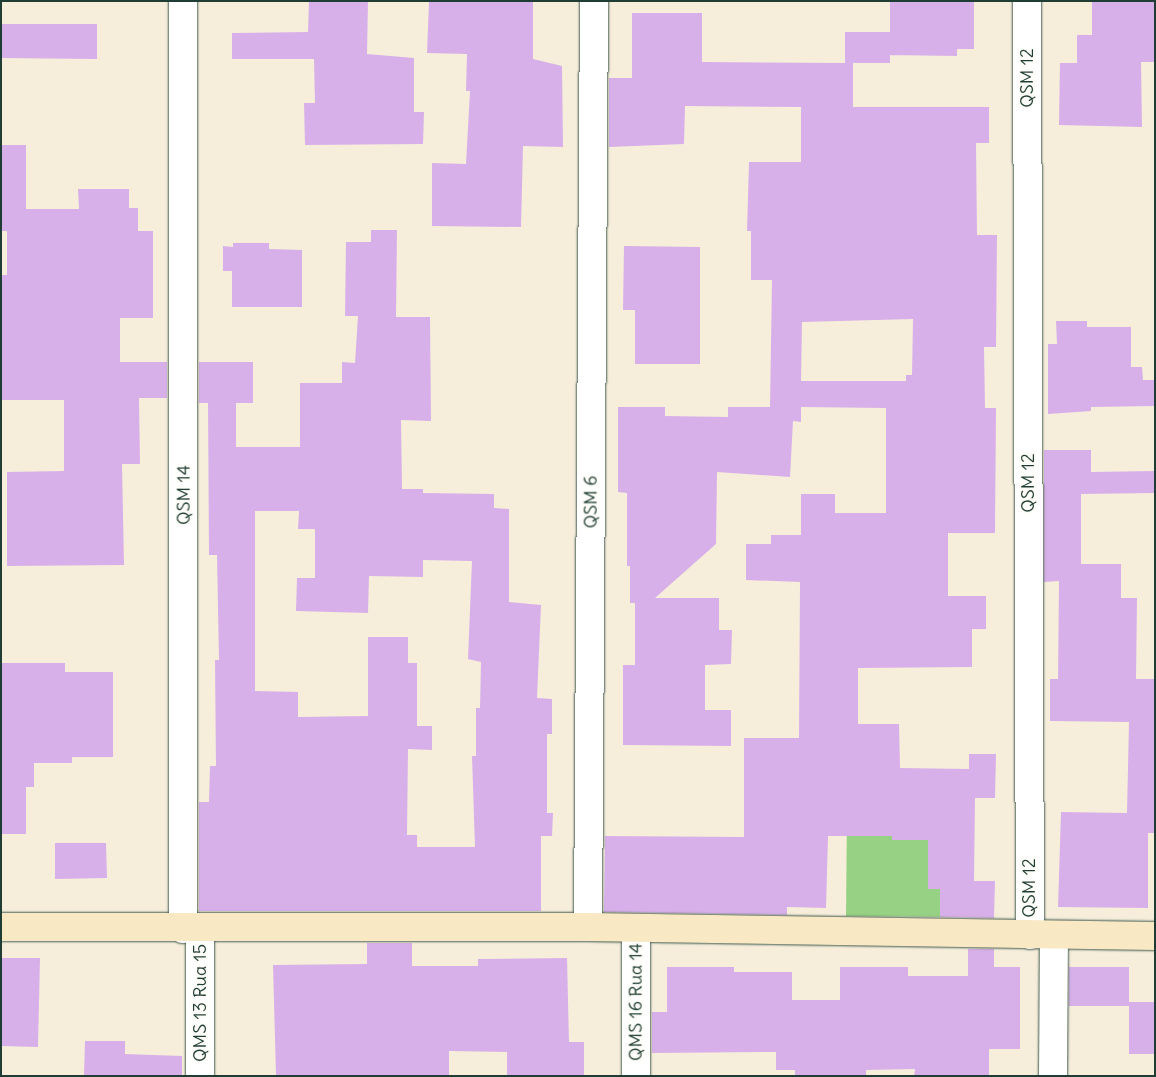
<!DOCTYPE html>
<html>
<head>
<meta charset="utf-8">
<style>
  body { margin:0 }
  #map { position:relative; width:1156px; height:1077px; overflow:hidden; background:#f6eedb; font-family:Delius,sans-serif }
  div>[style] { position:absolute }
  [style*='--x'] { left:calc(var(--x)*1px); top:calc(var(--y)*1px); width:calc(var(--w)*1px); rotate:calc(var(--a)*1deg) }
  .green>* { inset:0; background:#97d184 }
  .building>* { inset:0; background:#d7b0e9 }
  .roads { filter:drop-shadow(0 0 1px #3f584d) drop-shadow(0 0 1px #3f584d) }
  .street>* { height:28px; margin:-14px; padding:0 14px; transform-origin:14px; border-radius:14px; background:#fff }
  .secondary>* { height:28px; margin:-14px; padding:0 14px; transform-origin:14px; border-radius:14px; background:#f8e8c3 }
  span { translate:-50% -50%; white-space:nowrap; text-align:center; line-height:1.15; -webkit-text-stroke:4px #fdfcf7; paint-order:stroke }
  .street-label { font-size:18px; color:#1f3d34 }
  .frame { position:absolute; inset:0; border:2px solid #1f3d34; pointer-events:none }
</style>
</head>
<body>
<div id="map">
  <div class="green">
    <i style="clip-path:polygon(951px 809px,952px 917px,846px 916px,847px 810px)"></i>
  </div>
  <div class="building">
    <i style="clip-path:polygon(309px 1px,368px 1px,367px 54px,414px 58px,414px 112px,424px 112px,423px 144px,305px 145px,304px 103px,315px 103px,314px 59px,232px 59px,232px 33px,308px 32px)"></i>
    <i style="clip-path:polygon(533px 1px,533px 59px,562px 66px,563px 147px,523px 146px,521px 227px,432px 226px,432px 163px,466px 164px,470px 91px,466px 91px,467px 54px,427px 53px,429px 2px)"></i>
    <i style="clip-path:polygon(evenodd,890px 1px,974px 1px,974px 49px,957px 49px,957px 56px,890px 55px,890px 63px,853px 63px,853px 107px,989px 107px,989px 143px,976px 143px,977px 235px,997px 235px,996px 347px,984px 347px,985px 408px,996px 408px,995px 533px,948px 533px,948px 596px,986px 596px,986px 629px,972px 629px,972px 667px,858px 668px,858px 724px,899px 724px,900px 768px,969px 769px,969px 754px,996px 754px,995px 798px,975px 798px,974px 881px,995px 881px,994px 918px,940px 917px,940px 889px,928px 889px,928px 840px,892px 840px,892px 836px,828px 836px,826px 908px,787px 907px,787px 915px,604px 912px,605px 836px,744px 837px,744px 738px,799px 738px,800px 582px,746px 580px,746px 544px,771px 544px,771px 535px,801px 535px,801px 494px,835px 494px,835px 513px,886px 513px,886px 408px,801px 407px,801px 422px,793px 421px,790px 477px,717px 472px,716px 544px,655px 598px,719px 598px,719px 630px,732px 630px,731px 664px,705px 665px,705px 710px,731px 710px,731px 746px,623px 745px,623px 665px,635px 665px,635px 603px,630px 603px,630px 566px,627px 566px,627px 493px,618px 492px,618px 407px,665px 407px,665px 416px,728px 417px,728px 407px,770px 407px,772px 280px,751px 280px,751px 231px,747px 231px,749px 162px,801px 162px,801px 107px,685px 106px,684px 144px,609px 147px,609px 78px,632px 78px,632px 13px,702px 13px,702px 62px,845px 63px,845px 32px,890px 32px,890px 1px,913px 319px,912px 375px,906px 375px,906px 381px,801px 381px,802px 322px,913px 319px)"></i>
    <i style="clip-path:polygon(1092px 1px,1155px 1px,1155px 62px,1141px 62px,1142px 127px,1059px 125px,1060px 63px,1077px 63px,1077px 35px,1092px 35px)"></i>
    <i style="clip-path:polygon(1px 24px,97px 24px,97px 59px,1px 58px)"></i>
    <i style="clip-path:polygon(1px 145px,26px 145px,26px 209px,79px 209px,78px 189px,129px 189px,129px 208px,138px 208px,138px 231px,153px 231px,153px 318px,120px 318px,120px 362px,167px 362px,167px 398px,139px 398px,140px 464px,122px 464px,124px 565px,7px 566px,7px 472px,64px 471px,64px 400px,1px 400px,1px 275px,7px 275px,7px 231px,1px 231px)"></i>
    <i style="clip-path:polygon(evenodd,371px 230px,397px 230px,396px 317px,430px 317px,431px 421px,401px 420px,402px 489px,423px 489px,423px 493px,494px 494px,494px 508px,509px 509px,509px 602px,541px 605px,537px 698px,552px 699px,552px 734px,547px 734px,547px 813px,553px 813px,552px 836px,541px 836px,541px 911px,199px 911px,199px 802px,209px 802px,210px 766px,216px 766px,215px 660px,219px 660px,217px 555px,209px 555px,208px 403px,199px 403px,199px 362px,253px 362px,253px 403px,236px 403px,236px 447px,300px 447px,300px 383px,342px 383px,342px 362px,355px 363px,358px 316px,345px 316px,346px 242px,371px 242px,371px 230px,255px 511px,299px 511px,298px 529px,315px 529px,315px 578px,297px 578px,296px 611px,368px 613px,369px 576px,423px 577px,423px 560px,472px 561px,468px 659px,481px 662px,480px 708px,476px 708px,476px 756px,472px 756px,475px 847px,417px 847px,417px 835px,407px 835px,408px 749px,432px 750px,432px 726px,417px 726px,417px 663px,408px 663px,408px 637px,368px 637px,368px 716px,298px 717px,298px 692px,255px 691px,255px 511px)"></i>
    <i style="clip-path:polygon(233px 243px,269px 243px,269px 249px,302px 250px,302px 307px,232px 307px,232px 271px,223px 271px,223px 246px,233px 247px)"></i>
    <i style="clip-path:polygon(624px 246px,700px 247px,700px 364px,635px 364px,635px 310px,623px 310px)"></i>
    <i style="clip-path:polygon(1056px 321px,1087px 321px,1087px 327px,1131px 327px,1131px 367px,1142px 367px,1143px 380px,1155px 380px,1155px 406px,1091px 407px,1091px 411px,1048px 414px,1048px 344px,1057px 344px)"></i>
    <i style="clip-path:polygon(1044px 450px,1091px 450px,1091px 472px,1155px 471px,1155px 493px,1081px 494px,1081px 564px,1121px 564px,1121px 598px,1137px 598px,1136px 679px,1155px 679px,1155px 833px,1148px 833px,1148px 908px,1058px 907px,1061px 812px,1127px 813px,1129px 722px,1050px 721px,1050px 679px,1058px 679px,1059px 581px,1044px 582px)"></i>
    <i style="clip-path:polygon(1px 663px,65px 663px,65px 672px,113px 672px,113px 757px,72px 757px,72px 763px,34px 763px,34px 787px,26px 787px,26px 834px,1px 834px)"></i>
    <i style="clip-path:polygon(55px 843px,106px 843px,107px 878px,55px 879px)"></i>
    <i style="clip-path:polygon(367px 943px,412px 943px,412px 966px,478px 966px,478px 959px,567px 958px,569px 1042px,584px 1042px,584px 1076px,507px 1076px,507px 1052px,449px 1051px,449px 1076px,276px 1076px,273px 965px,367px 964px)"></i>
    <i style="clip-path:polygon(968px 949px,994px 949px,994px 967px,1020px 967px,1020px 1049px,989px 1049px,989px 1076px,914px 1076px,915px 1069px,866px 1070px,866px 1076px,795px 1076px,795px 1070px,776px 1070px,776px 1052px,652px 1053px,652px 1012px,667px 1012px,667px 967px,734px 967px,734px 972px,792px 972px,792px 1000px,840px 1000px,840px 967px,908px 967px,908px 976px,968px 976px)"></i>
    <i style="clip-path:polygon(1px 958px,40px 958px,38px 1047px,1px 1046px)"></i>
    <i style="clip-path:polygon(1069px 967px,1129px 967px,1129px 1002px,1155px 1002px,1155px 1054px,1129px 1054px,1129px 1006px,1069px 1006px)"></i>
    <i style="clip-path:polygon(85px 1041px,125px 1041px,125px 1054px,182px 1056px,182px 1076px,84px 1076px)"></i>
  </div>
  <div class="roads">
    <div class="street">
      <i style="--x:1027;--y:1;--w:934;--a:89.82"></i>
      <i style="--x:588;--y:927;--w:926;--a:-89.63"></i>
      <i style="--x:183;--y:929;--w:928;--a:-90"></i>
      <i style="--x:200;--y:929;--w:147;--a:90"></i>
      <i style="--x:636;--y:1076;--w:148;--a:-90"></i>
      <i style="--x:1053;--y:1076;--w:141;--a:-89.6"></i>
    </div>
    <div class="secondary">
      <i style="--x:1;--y:927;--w:587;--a:0"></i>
      <i style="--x:588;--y:927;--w:567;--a:0.91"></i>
    </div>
  </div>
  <div class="street-label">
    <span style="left:1027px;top:78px;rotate:-90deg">QSM 12</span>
    <span style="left:1028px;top:483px;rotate:-90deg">QSM 12</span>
    <span style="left:184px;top:495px;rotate:-90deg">QSM 14</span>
    <span style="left:591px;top:502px;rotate:-90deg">QSM 6</span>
    <span style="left:1029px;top:888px;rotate:-90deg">QSM 12</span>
    <span style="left:636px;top:1002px;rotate:-90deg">QMS 16 Rua 14</span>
    <span style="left:200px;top:1003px;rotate:-90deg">QMS 13 Rua 15</span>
  </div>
  <div class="frame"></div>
</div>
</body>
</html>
